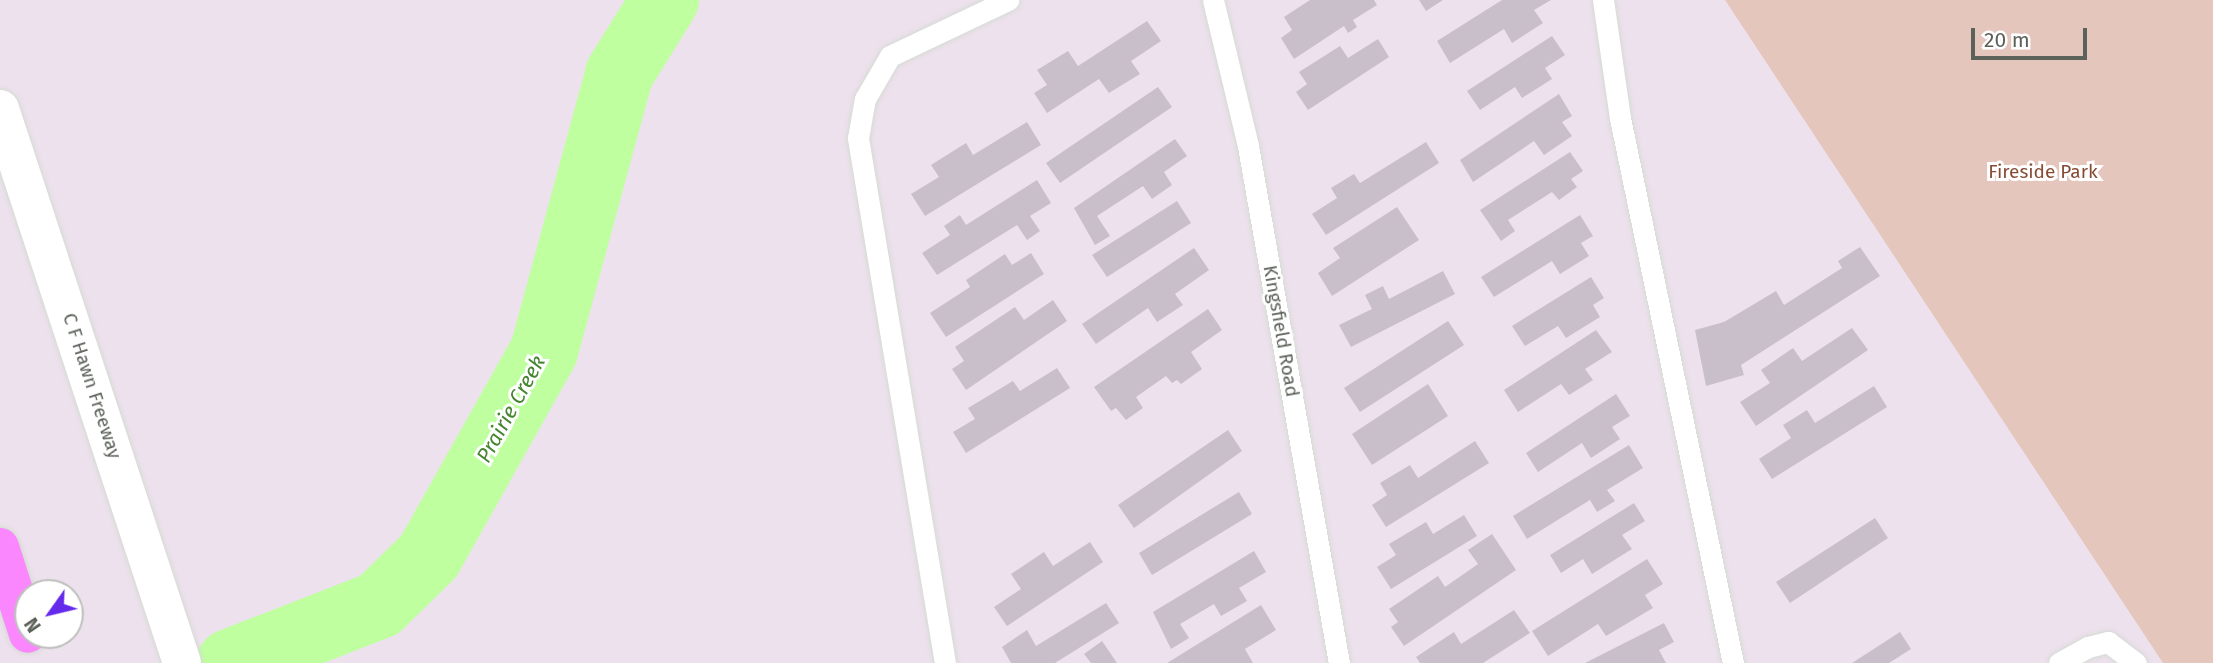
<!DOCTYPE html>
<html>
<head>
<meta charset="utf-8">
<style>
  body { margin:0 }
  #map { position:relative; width:2213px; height:663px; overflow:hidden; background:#ede1ed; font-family:"Fira Sans",sans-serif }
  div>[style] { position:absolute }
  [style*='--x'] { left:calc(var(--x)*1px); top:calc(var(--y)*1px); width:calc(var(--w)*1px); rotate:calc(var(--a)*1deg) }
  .green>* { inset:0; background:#e5c6bd }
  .river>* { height:68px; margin:-34px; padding:0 34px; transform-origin:34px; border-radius:34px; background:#bfff9f }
  .building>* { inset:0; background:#c9bfcb }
  .roads { filter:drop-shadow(0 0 2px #d5dbd4) drop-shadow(0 0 2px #d5dbd4) }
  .service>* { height:21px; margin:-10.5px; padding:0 10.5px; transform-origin:10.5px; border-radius:10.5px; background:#fff }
  .secondary>* { height:38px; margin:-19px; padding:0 19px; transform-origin:19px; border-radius:19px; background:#fff }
  .motorway>* { height:38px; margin:-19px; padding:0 19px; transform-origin:19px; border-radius:19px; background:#fb87fe }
  span { translate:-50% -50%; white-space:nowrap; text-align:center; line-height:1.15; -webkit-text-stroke:6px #fff; paint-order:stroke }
  .park-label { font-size:19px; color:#874b34 }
  .street-label { font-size:19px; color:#5c625a }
  .water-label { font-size:21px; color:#468530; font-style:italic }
  .north { position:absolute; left:14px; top:579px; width:70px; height:70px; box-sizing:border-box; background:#fff; border:2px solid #bec0bd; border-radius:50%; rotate:236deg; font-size:19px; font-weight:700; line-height:28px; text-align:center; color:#5c625a }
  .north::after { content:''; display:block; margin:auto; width:24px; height:32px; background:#6529eb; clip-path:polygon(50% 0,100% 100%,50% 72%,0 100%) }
  .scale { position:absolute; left:1971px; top:28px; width:116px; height:32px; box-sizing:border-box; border:4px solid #5c625a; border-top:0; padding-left:9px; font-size:21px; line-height:24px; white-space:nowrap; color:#5c625a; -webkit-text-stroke:5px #fff; paint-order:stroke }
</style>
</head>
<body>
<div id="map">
  <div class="green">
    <i style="clip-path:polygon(1725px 0,2213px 0,2213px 663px,2163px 663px)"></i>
  </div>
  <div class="river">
    <i style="--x:230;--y:663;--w:160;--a:-21.3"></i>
    <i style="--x:379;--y:605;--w:70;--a:-44.4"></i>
    <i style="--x:429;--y:556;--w:235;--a:-60.7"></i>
    <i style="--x:544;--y:351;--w:287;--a:-74.8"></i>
    <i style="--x:619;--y:74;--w:87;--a:-58.1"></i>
  </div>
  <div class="building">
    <i style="clip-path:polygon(1310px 0,1374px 0,1377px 5px,1353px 20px,1357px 27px,1348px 33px,1344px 26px,1294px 59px,1281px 38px,1292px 30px,1284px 17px)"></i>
    <i style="clip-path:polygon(1419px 0,1443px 0,1426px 11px)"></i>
    <i style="clip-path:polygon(1502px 0,1551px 0,1534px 10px,1543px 23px,1512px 43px,1504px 29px,1450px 63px,1437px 41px)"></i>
    <i style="clip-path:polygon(1147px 21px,1161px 41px,1131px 61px,1140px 74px,1109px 93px,1099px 79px,1047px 113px,1034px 93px,1047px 85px,1037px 70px,1068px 51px,1078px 66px)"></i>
    <i style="clip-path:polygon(1552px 36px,1565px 55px,1545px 68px,1552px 79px,1522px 98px,1515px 87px,1480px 110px,1467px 91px)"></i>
    <i style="clip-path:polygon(1378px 39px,1389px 57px,1308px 110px,1296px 92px,1307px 84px,1299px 72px,1340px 46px,1348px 58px)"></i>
    <i style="clip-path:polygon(1158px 87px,1172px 107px,1060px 183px,1046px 163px)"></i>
    <i style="clip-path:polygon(1559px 94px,1572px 116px,1562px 122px,1572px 136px,1544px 155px,1534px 141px,1473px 182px,1460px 160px)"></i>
    <i style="clip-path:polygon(1027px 122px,1041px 145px,925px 216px,911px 194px,939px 177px,931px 165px,966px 143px,973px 155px)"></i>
    <i style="clip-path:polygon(1175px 139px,1187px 156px,1164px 172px,1172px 185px,1152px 199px,1143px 186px,1097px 216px,1110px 236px,1095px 245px,1074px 208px)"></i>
    <i style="clip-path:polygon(1426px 142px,1439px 163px,1326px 235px,1312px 214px,1337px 198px,1331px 188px,1354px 174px,1360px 183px)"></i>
    <i style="clip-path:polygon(1570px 152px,1583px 171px,1571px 179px,1577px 187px,1559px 200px,1552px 192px,1508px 220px,1515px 231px,1501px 241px,1480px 210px)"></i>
    <i style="clip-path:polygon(1037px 180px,1051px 203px,1030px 216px,1040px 231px,1027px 240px,1017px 225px,937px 275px,922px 253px,950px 235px,944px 226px,960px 215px,966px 225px)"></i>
    <i style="clip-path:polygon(1177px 201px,1191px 223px,1107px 277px,1092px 255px)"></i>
    <i style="clip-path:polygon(1397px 207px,1419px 240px,1332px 296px,1318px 273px,1340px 258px,1333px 248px)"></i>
    <i style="clip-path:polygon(1580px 215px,1593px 236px,1581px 243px,1589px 256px,1560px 274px,1552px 261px,1494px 297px,1481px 277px)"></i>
    <i style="clip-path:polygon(1860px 247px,1880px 276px,1741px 365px,1744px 375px,1706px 386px,1695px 330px,1724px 322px,1776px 291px,1784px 305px,1842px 268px,1838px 261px)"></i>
    <i style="clip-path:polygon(1194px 248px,1209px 270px,1175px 294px,1183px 305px,1157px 322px,1148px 308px,1096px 344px,1082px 324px)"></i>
    <i style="clip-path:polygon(1031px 253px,1044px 274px,946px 337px,930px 313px,970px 287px,966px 280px,1005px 254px,1012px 265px)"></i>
    <i style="clip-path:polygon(1443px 271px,1455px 294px,1351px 347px,1339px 325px,1372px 309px,1365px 295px,1383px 286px,1389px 299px)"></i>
    <i style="clip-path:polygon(1591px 277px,1604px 298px,1593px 305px,1600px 317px,1566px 338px,1558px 326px,1525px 346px,1512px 326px)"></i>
    <i style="clip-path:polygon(1053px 300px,1067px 321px,966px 390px,952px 369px,964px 361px,955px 347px,1015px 307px,1024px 320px)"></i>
    <i style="clip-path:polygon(1208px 309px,1222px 330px,1191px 352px,1202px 369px,1181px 384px,1177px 380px,1172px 383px,1166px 376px,1136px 397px,1143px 408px,1126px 420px,1116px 408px,1111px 411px,1094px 387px)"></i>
    <i style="clip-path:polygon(1448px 321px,1464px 345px,1360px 412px,1344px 388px)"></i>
    <i style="clip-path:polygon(1852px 328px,1868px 350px,1756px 426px,1740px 402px,1770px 383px,1761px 370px,1793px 348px,1802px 361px)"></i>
    <i style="clip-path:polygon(1596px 330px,1612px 352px,1585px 369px,1593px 380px,1569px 395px,1561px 384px,1518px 412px,1504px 390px)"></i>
    <i style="clip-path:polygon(1057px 368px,1070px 388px,966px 453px,953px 432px,975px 419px,968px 408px,1013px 381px,1020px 391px)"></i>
    <i style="clip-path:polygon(1428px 384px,1448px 416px,1372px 465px,1352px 434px)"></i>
    <i style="clip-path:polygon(1874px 386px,1887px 407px,1772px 479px,1759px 459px,1791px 438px,1783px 425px,1807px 410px,1815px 423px)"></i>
    <i style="clip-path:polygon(1616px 394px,1630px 416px,1612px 427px,1620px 439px,1591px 458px,1582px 443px,1538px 472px,1526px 453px)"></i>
    <i style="clip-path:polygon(1228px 430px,1242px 451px,1134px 528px,1118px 505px)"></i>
    <i style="clip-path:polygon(1475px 441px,1489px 463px,1386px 527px,1372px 505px,1387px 495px,1380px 483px,1410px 465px,1418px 478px)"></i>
    <i style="clip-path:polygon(1629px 445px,1643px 468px,1607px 490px,1615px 501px,1597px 512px,1590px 500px,1527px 539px,1513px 516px)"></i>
    <i style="clip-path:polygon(1239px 492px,1252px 514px,1152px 575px,1139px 553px)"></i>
    <i style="clip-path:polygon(1634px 503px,1645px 521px,1622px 535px,1632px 549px,1592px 574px,1583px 559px,1561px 573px,1550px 555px)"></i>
    <i style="clip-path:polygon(1464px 515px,1477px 536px,1391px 589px,1377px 567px,1396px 555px,1389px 544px,1426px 522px,1433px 534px)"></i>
    <i style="clip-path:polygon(1875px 518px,1888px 538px,1790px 603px,1776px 582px)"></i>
    <i style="clip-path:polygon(1492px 534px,1516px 570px,1404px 646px,1391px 627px,1398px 622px,1389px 609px,1438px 576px,1445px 587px,1478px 564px,1468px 550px)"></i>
    <i style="clip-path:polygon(1090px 542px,1103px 562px,1007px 626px,994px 607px,1021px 589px,1011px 574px,1044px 552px,1053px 566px)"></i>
    <i style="clip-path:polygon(1254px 551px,1266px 572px,1239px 588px,1247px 601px,1221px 616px,1214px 604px,1180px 624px,1189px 638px,1171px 649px,1153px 612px)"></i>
    <i style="clip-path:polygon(1647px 559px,1663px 584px,1645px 595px,1653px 608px,1606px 636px,1598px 624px,1548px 656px,1532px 631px)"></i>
    <i style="clip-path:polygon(1106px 603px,1119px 623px,1055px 663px,1011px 663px,1002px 647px,1027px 630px,1036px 646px)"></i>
    <i style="clip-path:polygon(1261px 605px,1276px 630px,1245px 649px,1253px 663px,1167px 663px)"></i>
    <i style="clip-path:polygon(1514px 610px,1530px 633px,1483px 663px,1420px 663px,1416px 657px,1454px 632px,1461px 644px)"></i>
    <i style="clip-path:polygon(1664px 623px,1674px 642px,1659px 650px,1666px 663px,1585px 663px)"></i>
    <i style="clip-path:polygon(1900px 632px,1911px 649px,1889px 663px,1852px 663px)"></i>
    <i style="clip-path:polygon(1102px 641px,1117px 663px,1091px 663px,1084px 654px)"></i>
  </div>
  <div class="roads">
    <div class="service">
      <i style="--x:1213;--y:0;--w:150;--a:76.5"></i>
      <i style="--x:1248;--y:146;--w:525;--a:80.02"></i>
      <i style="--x:1603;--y:0;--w:119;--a:81.8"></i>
      <i style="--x:1620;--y:118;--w:557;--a:78.29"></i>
      <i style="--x:945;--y:663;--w:532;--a:-99.41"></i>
      <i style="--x:858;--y:138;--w:40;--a:-80"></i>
      <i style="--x:865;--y:99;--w:50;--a:-59.8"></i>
      <i style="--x:890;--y:56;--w:131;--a:-25.4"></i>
      <i style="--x:2059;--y:663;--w:33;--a:-29"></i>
      <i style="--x:2088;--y:647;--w:21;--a:-14"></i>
      <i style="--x:2108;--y:642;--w:35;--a:37"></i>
    </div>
    <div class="secondary">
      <i style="--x:0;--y:109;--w:583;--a:71.81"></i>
    </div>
    <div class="motorway">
      <i style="--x:0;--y:547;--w:91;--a:72.2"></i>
    </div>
  </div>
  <div class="park-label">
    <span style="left:2043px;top:172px">Fireside Park</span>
  </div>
  <div class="street-label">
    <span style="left:1281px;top:331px;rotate:80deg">Kingsfield Road</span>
    <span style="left:92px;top:386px;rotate:72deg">C F Hawn Freeway</span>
  </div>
  <div class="water-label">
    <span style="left:511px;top:409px;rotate:-61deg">Prairie Creek</span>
  </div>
  <div class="north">N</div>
  <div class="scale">20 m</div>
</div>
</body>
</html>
